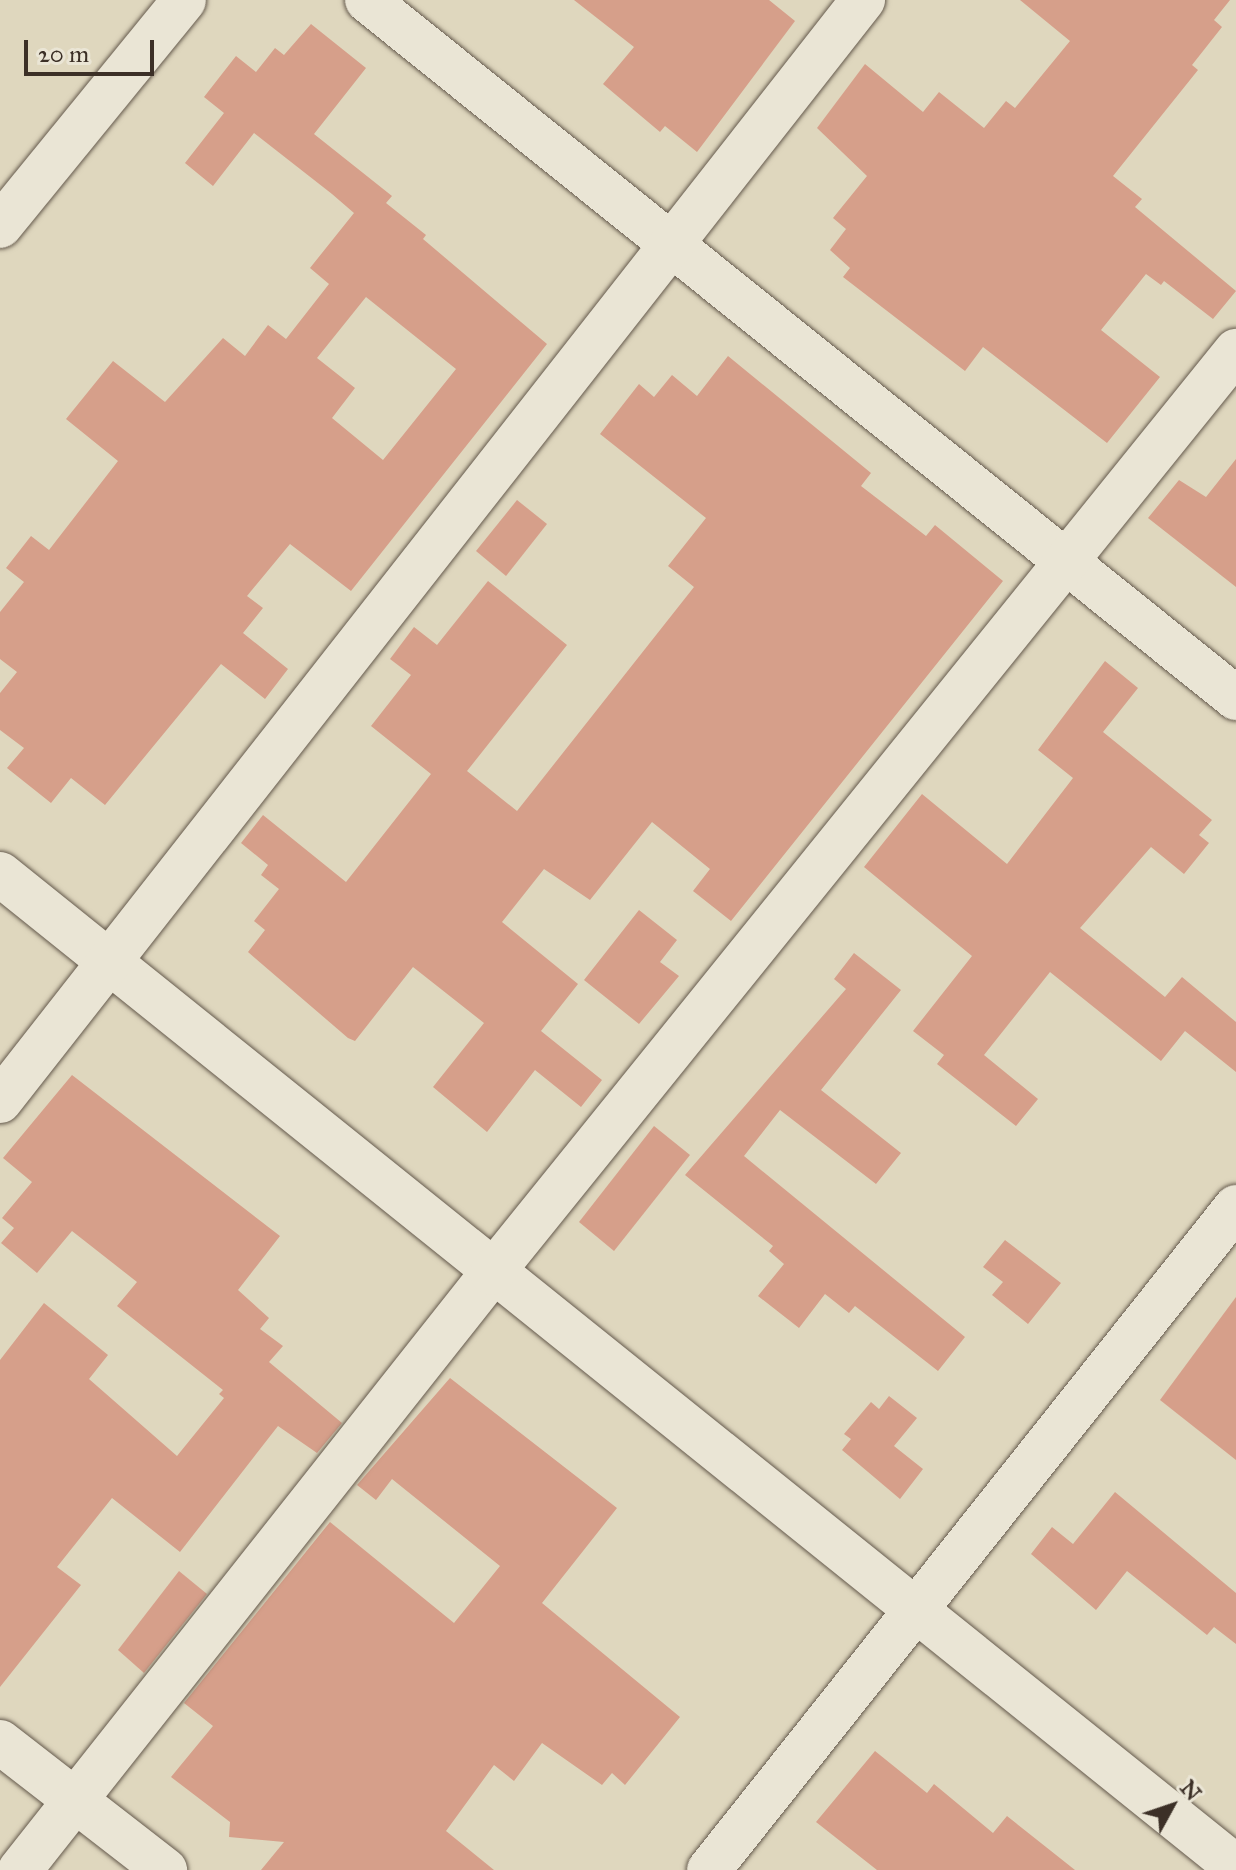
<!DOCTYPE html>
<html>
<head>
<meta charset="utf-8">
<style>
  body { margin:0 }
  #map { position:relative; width:1236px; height:1870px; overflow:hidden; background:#dfd7be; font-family:"IM FELL Great Primer",serif }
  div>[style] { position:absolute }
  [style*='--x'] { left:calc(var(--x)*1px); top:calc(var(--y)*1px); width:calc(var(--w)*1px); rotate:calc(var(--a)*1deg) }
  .building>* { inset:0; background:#d69f8a }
  .roads { filter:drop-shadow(0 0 2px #655a4d) drop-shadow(0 0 2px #655a4d) }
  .minor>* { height:44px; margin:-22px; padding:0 22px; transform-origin:22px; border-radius:22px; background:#eae5d5 }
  span { translate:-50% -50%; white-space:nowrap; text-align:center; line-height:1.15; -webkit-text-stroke:6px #eae5d5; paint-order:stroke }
  .north { position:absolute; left:1132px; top:1766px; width:80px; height:80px; -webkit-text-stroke:6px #eae5d5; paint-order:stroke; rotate:50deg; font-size:22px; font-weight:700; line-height:32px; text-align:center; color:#3c3027 }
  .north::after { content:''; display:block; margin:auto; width:28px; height:36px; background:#3c3027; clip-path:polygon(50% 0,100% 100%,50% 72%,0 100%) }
  .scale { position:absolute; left:24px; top:40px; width:130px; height:36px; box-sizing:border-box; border:4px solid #3c3027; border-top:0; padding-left:10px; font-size:24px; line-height:28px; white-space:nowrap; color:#3c3027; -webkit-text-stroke:6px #eae5d5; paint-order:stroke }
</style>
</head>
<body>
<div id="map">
  <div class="building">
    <i style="clip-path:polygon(574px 0,769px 0,795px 21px,697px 152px,665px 126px,660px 132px,603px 84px,634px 47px)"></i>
    <i style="clip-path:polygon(1020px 0,1230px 0,1214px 20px,1222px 27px,1192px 65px,1198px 70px,1113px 176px,1142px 199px,1135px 207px,1236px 291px,1213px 319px,1164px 281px,1161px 285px,1146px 274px,1101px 330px,1160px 377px,1107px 443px,983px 347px,965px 371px,843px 277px,850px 268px,830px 250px,846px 229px,833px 218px,867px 176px,817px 128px,865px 64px,923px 112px,939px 92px,984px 128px,1006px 101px,1015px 108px,1070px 41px)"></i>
    <i style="clip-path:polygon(evenodd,311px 24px,366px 68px,314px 134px,392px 196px,386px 203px,426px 235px,423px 239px,547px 344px,351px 591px,290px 544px,247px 596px,263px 608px,243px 633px,288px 669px,265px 699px,221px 664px,105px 805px,71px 778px,51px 803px,7px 768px,24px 748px,0 730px,0 693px,17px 672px,0 659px,0 612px,24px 582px,6px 568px,31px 536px,49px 550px,118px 461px,66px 419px,113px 361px,165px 402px,223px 338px,245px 356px,268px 325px,286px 339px,329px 284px,310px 268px,354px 213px,332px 194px,254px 133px,213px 186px,185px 163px,224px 113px,204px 97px,236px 56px,256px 72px,275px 48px,284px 55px,311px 24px,366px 297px,456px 369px,383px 460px,332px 418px,355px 388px,317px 358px,366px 297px)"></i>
    <i style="clip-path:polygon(728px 356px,871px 473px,861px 486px,926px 536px,935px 525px,1003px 581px,731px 921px,693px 891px,710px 869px,652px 822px,590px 900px,544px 869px,502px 922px,578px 984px,541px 1031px,602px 1080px,581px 1107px,535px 1070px,487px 1132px,433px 1087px,484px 1023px,413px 967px,355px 1041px,348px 1038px,248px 952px,265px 930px,254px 921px,279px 889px,261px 875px,268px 865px,241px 843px,263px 815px,346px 882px,431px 774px,371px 726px,411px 675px,390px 659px,414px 627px,437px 645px,488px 581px,567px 645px,467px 771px,517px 811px,694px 587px,668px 566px,706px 518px,600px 434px,639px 384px,654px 397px,672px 375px,697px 396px)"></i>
    <i style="clip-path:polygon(1236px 459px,1236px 587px,1148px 518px,1179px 480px,1206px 497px)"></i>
    <i style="clip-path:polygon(517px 500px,547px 524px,506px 576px,476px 551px)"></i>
    <i style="clip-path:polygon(1105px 661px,1138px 688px,1103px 732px,1212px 820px,1199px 835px,1209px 843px,1184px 874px,1151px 847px,1080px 928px,1165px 997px,1182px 977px,1236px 1022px,1236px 1072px,1185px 1031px,1161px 1061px,1050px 972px,984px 1055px,1038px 1099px,1016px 1126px,937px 1064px,944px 1055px,913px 1031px,972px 956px,864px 867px,922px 794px,1007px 864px,1073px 778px,1038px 750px)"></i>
    <i style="clip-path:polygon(639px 910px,677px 940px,660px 962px,679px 976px,639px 1024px,584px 980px)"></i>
    <i style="clip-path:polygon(854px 953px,901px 990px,821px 1090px,901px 1153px,876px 1184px,780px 1110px,744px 1156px,965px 1337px,938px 1371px,855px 1306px,849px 1313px,825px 1294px,799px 1328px,758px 1296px,784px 1264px,769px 1251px,773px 1246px,685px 1175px,846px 989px,834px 979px)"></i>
    <i style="clip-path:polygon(72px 1075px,280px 1236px,238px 1290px,269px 1318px,260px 1329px,283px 1346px,269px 1362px,342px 1423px,317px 1453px,278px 1426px,180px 1552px,112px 1498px,57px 1567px,81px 1585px,0 1687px,0 1360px,44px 1303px,108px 1355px,89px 1379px,177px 1456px,224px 1398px,219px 1394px,223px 1390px,117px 1306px,137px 1282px,72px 1231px,37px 1273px,1px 1243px,14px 1228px,2px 1218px,32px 1182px,3px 1158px)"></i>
    <i style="clip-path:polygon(654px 1126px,690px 1155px,614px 1251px,579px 1222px)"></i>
    <i style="clip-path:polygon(1005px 1240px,1061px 1283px,1028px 1324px,992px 1295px,1003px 1282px,983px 1267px)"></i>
    <i style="clip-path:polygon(1236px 1297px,1236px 1460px,1160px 1400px)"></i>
    <i style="clip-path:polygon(450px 1378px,617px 1508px,542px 1603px,680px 1717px,625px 1785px,612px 1773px,602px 1785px,542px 1743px,514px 1781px,494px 1765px,446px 1831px,494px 1870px,261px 1870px,284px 1842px,229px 1837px,230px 1822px,171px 1777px,213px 1726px,184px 1703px,330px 1522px,454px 1623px,500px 1566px,392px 1479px,376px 1500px,357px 1485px)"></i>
    <i style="clip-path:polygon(889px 1396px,917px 1418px,894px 1446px,923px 1469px,900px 1499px,842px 1450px,851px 1439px,844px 1434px,871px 1402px,879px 1409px)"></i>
    <i style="clip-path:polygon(1115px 1492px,1236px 1593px,1236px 1644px,1214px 1627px,1207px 1635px,1127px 1571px,1096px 1610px,1031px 1554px,1052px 1527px,1073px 1544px)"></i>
    <i style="clip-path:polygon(179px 1571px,207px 1594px,144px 1673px,118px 1650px)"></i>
    <i style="clip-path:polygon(875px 1751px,927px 1793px,934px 1784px,993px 1833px,1007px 1816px,1075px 1870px,877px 1870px,816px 1822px)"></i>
  </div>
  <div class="roads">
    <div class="minor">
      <i style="--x:367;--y:0;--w:1115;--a:38.77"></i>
      <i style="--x:0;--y:226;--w:291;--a:-50.8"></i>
      <i style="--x:0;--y:874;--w:1585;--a:38.78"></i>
      <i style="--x:0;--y:1101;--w:1399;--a:-51.91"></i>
      <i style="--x:0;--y:1742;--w:209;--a:37.8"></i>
      <i style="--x:20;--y:1870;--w:761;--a:-51.67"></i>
      <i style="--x:492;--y:1273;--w:1185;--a:-51.1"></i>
      <i style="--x:709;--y:1870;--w:847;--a:-51.52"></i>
    </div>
  </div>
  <div class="north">N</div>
  <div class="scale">20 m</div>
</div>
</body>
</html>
